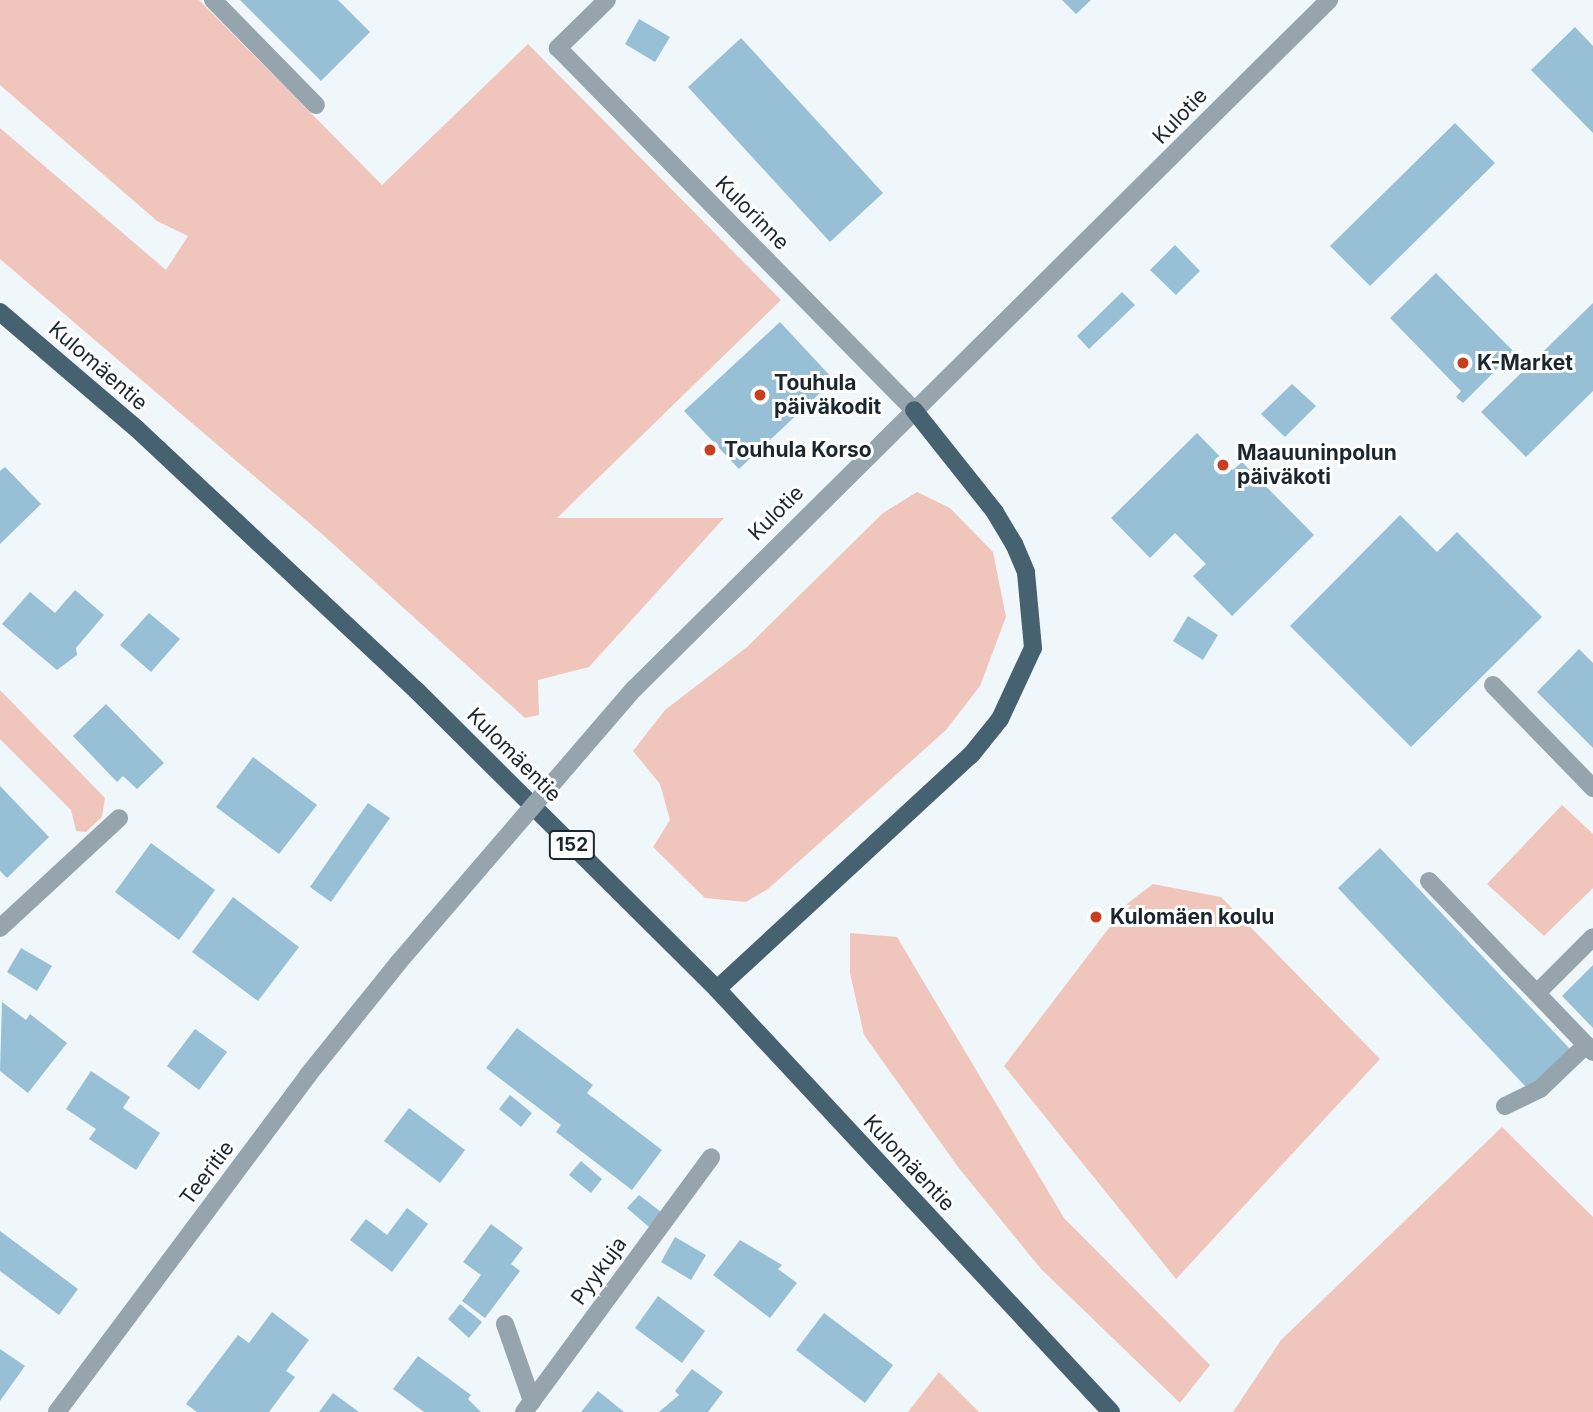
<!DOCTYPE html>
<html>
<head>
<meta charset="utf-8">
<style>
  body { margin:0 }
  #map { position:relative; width:1593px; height:1412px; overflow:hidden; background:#f0f7fb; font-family:Inter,sans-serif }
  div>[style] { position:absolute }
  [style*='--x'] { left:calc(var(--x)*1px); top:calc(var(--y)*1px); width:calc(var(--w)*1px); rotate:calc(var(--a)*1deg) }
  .green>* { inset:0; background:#f0c5bb }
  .building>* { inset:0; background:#97bfd5 }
  .minor>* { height:18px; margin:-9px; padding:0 9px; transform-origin:9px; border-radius:9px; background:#95a4ad }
  .major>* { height:18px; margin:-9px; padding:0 9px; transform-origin:9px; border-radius:9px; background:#466170 }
  .minor-bridge>* { height:18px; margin:-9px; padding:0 9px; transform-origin:9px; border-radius:9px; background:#95a4ad }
  .dots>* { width:19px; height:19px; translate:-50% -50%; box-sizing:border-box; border:4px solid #fff; border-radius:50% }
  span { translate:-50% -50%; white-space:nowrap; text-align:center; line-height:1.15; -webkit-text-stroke:6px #fff; paint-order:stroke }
  .shield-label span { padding:2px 5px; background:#fff; border:2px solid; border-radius:5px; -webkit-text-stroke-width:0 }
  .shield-label { font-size:19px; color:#1a272f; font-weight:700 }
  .street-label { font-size:21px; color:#1a272f }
  .poi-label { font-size:21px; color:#1a272f; font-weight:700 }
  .left { translate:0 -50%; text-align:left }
</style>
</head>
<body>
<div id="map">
  <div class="green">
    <i style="clip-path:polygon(0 0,199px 0,382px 185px,528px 44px,781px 300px,557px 518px,724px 518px,589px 667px,538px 680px,539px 715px,525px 718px,322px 534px,0 259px,0 128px,166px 270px,188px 236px,157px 221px,0 85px)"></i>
    <i style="clip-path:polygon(917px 492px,950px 508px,993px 552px,1006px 617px,980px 686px,946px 730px,768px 889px,746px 902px,705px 898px,653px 847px,670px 820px,660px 784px,633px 751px,665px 710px,747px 647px,883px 513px)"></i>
    <i style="clip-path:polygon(0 690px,105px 798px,102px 817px,86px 832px,76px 831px,71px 810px,0 739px)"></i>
    <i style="clip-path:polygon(1562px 805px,1593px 834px,1593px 888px,1544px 936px,1487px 884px)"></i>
    <i style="clip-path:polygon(1153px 884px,1221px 897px,1380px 1059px,1176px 1279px,1004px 1066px,1128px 903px)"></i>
    <i style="clip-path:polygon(850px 933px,897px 937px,1064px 1218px,1210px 1365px,1180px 1403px,1041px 1269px,958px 1167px,864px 1035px,850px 973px)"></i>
    <i style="clip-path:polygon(1502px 1127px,1593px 1217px,1593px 1412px,1233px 1412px,1281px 1340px)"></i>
    <i style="clip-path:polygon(939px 1372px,979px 1412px,908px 1412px)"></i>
  </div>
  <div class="building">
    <i style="clip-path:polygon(240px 0,338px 0,370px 32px,321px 81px)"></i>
    <i style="clip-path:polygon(1062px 0,1091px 0,1076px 14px)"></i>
    <i style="clip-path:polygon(639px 19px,670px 37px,655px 62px,625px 44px)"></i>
    <i style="clip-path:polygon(1575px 27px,1593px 46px,1593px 133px,1531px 70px)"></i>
    <i style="clip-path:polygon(741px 38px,883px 193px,830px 242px,688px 87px)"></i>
    <i style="clip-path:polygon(1455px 123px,1495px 163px,1370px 286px,1330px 246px)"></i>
    <i style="clip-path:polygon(1175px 245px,1200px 271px,1176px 295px,1150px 270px)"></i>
    <i style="clip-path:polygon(1436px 273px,1514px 352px,1463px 403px,1456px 397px,1461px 391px,1390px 318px)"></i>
    <i style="clip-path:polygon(1122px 292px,1135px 305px,1089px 349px,1077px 336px)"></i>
    <i style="clip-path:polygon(1593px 303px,1593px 391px,1526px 457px,1481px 412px)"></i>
    <i style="clip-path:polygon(780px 322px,834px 380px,739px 469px,684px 411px)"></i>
    <i style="clip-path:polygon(1292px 384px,1316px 406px,1285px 437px,1261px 414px)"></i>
    <i style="clip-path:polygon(1197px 433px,1233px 470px,1242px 462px,1314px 535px,1232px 616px,1193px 576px,1206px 564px,1175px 533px,1150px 558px,1111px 518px)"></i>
    <i style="clip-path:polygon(5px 467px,41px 504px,0 544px,0 471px)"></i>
    <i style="clip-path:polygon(1400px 515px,1437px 552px,1457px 532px,1542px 617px,1411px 747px,1290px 626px)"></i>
    <i style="clip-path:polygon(75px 590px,104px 615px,76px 648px,77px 655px,57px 670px,2px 624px,30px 592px,55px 613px)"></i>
    <i style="clip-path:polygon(149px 613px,180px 639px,151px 672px,120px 645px)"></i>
    <i style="clip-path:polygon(1188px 616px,1218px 635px,1203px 660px,1173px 641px)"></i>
    <i style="clip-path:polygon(1579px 649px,1593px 663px,1593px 748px,1537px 692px)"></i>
    <i style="clip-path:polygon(106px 704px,164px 763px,137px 789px,123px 776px,117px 782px,73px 736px)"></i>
    <i style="clip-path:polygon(253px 757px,317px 805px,279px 854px,216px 807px)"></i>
    <i style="clip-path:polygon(0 786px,49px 837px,7px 878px,0 871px)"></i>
    <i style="clip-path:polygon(368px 803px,390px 818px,331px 902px,310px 887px)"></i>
    <i style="clip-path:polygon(151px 843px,215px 890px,179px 940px,115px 892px)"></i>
    <i style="clip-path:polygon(1380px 848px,1570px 1049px,1528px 1089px,1338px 888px)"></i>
    <i style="clip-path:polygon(233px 897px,299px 947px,258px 1001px,192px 952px)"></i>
    <i style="clip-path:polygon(21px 948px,52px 966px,37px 991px,7px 972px)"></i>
    <i style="clip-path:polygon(1593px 965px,1593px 1028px,1562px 996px)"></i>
    <i style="clip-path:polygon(2px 1002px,26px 1020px,30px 1014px,67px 1043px,28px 1093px,0 1071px)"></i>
    <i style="clip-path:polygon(517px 1028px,593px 1085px,587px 1093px,662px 1150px,632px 1190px,556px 1132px,561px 1125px,486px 1068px)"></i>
    <i style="clip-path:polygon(195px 1029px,227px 1052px,199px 1090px,167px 1066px)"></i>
    <i style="clip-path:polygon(91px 1071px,130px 1097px,123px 1108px,160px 1133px,136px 1170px,89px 1139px,96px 1129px,66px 1109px)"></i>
    <i style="clip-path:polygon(510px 1095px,532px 1113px,521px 1127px,499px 1109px)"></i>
    <i style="clip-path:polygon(409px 1108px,465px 1150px,440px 1183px,384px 1141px)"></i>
    <i style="clip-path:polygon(581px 1161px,602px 1179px,591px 1193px,569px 1175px)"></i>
    <i style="clip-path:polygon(639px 1195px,661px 1212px,649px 1227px,627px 1208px)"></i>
    <i style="clip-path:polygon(407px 1208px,428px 1224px,392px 1272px,350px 1240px,366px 1219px,387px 1235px)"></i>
    <i style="clip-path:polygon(491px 1224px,523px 1248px,511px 1264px,520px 1271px,485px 1318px,462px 1301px,481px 1275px,463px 1262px)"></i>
    <i style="clip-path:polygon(0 1231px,78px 1289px,59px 1315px,0 1271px)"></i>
    <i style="clip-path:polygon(675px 1237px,706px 1255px,691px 1280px,661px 1262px)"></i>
    <i style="clip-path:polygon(740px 1240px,782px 1265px,778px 1269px,797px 1283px,770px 1318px,713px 1275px)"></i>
    <i style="clip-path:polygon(658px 1296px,705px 1331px,682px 1363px,635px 1328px)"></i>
    <i style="clip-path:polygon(460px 1304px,482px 1322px,469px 1338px,448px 1319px)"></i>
    <i style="clip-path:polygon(272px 1312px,309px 1340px,286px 1371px,295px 1377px,269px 1412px,197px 1412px,186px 1404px,238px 1335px,249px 1343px)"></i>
    <i style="clip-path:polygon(824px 1313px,893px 1365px,865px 1403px,796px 1350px)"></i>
    <i style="clip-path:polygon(0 1349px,25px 1366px,0 1401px)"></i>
    <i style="clip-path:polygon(418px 1356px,471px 1395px,468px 1399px,481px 1412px,424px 1412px,393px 1389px)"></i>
    <i style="clip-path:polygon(692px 1369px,723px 1392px,708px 1412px,659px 1412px,679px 1395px,675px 1391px)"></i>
    <i style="clip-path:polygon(598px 1391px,624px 1412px,581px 1412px)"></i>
    <i style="clip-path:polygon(333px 1393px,359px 1412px,319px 1412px)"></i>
  </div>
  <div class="minor">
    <i style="--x:213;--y:0;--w:147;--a:45.6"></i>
    <i style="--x:607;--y:0;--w:69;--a:135.6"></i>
    <i style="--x:558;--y:48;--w:508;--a:45.48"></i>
    <i style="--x:1493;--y:685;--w:144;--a:45.8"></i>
    <i style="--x:634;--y:689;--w:979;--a:-44.75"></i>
    <i style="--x:1429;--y:881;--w:237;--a:46.2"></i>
    <i style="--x:0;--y:928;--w:162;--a:-42.7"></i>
    <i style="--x:1537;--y:993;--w:79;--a:-45"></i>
    <i style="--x:1505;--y:1106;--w:39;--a:-26"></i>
    <i style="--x:1540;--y:1089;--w:64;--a:-43.7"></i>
    <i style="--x:505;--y:1324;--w:82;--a:70.7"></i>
    <i style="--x:57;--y:1412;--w:420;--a:-53.3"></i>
    <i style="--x:308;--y:1075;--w:144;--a:-51.2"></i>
    <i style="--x:524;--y:1412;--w:316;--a:-53.7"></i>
  </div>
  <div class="major">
    <i style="--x:0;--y:312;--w:180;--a:40.5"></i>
    <i style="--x:137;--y:429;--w:382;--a:43.1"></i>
    <i style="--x:416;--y:690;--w:424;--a:44.8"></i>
    <i style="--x:717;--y:989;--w:578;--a:47.03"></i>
    <i style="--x:717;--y:989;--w:345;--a:-42.7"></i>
    <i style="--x:971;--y:755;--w:46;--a:-51.1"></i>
    <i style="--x:1000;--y:719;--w:78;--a:-65.1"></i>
    <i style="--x:1033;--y:648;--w:76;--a:-95.3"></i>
    <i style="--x:1026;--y:572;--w:30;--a:-113"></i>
    <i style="--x:1014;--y:544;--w:37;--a:-121"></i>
    <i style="--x:995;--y:512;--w:130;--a:-128.5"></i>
  </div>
  <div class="minor-bridge">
    <i style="--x:398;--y:963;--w:362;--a:-49.3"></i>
  </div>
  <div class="dots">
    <i style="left:1463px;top:363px;background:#c83e1e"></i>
    <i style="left:760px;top:395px;background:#c83e1e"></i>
    <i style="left:710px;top:450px;background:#c83e1e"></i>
    <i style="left:1223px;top:465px;background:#c83e1e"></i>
    <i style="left:1096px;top:917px;background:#c83e1e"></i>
  </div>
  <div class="shield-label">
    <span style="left:572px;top:845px">152</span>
  </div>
  <div class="street-label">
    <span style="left:1180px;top:116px;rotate:-46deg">Kulotie</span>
    <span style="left:752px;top:213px;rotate:45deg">Kulorinne</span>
    <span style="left:98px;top:366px;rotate:41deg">Kulomäentie</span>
    <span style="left:776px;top:513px;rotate:-45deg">Kulotie</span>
    <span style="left:514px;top:755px;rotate:45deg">Kulomäentie</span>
    <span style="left:909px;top:1163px;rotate:47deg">Kulomäentie</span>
    <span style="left:207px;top:1173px;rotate:-53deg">Teeritie</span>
    <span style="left:599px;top:1271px;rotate:-54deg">Pyykuja</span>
  </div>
  <div class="poi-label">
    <span class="left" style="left:1477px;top:363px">K-Market</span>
    <span class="left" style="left:774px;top:395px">Touhula<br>päiväkodit</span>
    <span class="left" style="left:724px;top:450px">Touhula Korso</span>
    <span class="left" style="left:1237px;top:465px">Maauuninpolun<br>päiväkoti</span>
    <span class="left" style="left:1110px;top:917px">Kulomäen koulu</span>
  </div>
</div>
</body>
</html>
